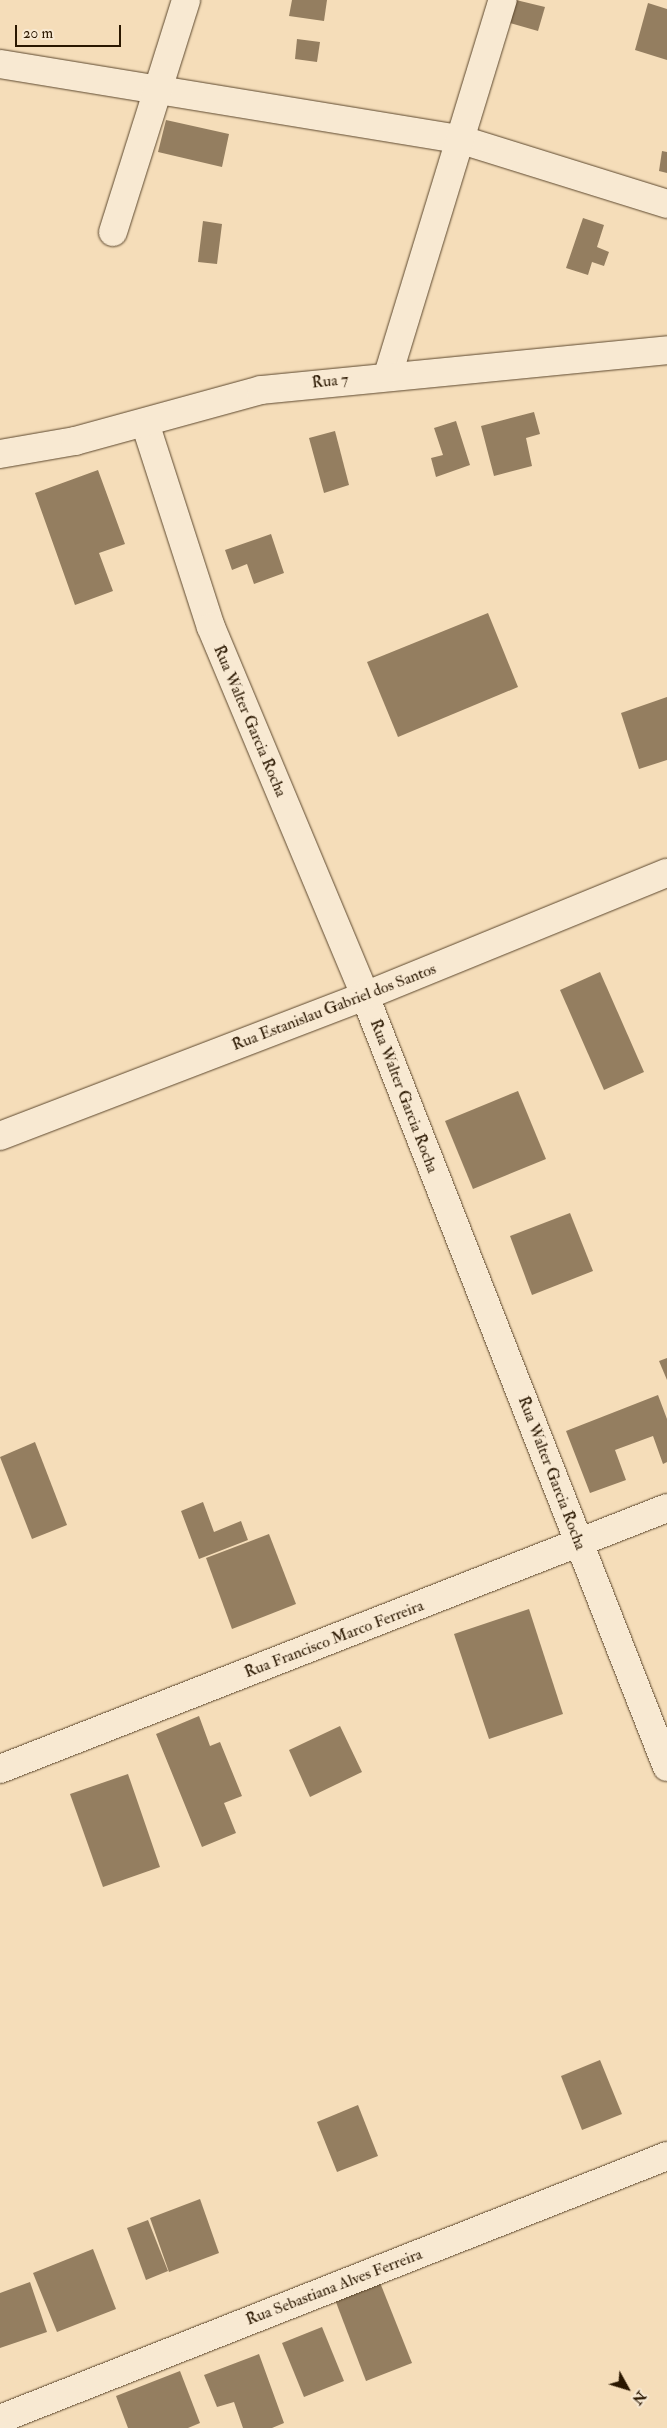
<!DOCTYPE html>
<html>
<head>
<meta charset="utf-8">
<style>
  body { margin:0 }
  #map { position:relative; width:667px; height:2428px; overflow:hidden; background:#f5ddb9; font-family:"IM FELL Double Pica",serif }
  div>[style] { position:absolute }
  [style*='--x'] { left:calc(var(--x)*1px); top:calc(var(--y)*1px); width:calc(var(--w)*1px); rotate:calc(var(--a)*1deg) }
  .building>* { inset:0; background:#947e60 }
  .roads { filter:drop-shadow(0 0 1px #5d482e) drop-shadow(0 0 1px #5d482e) }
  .minor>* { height:28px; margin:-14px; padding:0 14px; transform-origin:14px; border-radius:14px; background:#f8e9d2 }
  span { translate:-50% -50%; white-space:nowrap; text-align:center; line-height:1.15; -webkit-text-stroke:5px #f8e9d2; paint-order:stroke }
  .street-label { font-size:16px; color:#2a1700 }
  .north { position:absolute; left:602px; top:2363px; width:50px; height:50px; -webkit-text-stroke:4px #f8e9d2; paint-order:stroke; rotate:129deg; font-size:14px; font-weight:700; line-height:20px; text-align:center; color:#2a1700 }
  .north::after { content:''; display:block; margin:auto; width:18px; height:22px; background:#2a1700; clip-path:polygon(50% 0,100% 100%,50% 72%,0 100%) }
  .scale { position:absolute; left:15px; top:25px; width:106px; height:22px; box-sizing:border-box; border:2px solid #2a1700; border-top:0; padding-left:6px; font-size:15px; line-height:18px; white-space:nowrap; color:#2a1700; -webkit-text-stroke:4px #f8e9d2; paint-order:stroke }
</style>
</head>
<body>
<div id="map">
  <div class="building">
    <i style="clip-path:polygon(292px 0,327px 0,324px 21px,289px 16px)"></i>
    <i style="clip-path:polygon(516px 0,545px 7px,538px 31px,510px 23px)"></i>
    <i style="clip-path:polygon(648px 3px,667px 9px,667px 60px,635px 50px)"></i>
    <i style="clip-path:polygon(297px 39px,320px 42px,317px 62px,295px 59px)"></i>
    <i style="clip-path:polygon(166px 120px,229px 134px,222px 167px,158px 152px)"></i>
    <i style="clip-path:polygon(662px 151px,667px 152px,667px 173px,659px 171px)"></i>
    <i style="clip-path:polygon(583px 218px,604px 225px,597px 247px,609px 252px,604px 266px,592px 262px,588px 275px,566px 268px)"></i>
    <i style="clip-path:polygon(203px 221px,222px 224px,217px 264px,198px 262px)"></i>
    <i style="clip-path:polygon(534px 412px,540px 434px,526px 438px,532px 466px,494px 476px,481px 426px)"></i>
    <i style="clip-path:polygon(456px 421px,470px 465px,436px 477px,431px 458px,443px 455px,434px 428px)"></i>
    <i style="clip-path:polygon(335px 431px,349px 485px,324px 493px,309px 438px)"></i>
    <i style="clip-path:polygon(98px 470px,125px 544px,99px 553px,113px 591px,75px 605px,35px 493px)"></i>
    <i style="clip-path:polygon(271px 534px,284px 573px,254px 584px,247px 564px,232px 570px,225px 550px)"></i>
    <i style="clip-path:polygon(488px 613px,518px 687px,398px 737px,367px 662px)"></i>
    <i style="clip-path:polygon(667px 697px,667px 760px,639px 769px,621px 713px)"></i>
    <i style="clip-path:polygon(600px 972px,644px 1072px,604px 1090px,560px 990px)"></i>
    <i style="clip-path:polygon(518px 1091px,546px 1159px,473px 1189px,445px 1121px)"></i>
    <i style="clip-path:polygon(570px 1213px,593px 1271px,532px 1295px,510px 1236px)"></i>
    <i style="clip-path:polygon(667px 1358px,667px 1380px,659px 1361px)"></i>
    <i style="clip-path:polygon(658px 1395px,667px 1419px,667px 1462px,663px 1464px,653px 1436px,615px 1450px,626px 1480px,590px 1493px,566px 1431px)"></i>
    <i style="clip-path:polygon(35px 1442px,67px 1525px,32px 1539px,0 1457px)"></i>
    <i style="clip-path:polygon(203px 1502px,214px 1532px,241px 1521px,248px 1540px,199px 1559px,181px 1511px)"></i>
    <i style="clip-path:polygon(269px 1534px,296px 1604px,232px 1629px,206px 1558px)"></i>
    <i style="clip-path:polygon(529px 1609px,563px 1714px,489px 1739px,454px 1634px)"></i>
    <i style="clip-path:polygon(199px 1716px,210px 1746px,220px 1742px,242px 1796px,224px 1803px,236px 1833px,202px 1847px,156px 1734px)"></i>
    <i style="clip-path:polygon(340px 1726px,362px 1772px,310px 1797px,289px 1750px)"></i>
    <i style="clip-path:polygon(128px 1774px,160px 1867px,103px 1887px,70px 1794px)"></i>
    <i style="clip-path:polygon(600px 2060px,622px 2114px,582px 2130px,561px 2076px)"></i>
    <i style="clip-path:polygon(358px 2105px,378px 2156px,337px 2172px,317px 2122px)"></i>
    <i style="clip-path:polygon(200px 2199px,219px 2253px,169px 2272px,150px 2218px)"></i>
    <i style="clip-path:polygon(148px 2220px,168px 2271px,146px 2280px,127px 2228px)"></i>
    <i style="clip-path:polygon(93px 2249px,116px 2309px,57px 2332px,33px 2273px)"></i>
    <i style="clip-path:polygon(379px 2280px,412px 2363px,366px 2381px,334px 2297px)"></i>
    <i style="clip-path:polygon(30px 2282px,47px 2332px,0 2348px,0 2293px)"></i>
    <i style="clip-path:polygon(322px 2327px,344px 2381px,304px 2397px,282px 2343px)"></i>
    <i style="clip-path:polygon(259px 2354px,284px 2423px,272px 2428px,243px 2428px,234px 2402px,217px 2407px,204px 2375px)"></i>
    <i style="clip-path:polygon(180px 2371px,200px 2423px,188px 2428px,128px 2428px,116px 2396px)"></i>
  </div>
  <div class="roads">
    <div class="minor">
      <i style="--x:0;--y:64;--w:468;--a:9.3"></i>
      <i style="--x:462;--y:140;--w:215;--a:17.3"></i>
      <i style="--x:113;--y:232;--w:243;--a:-72.5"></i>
      <i style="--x:388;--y:375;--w:392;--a:-73"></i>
      <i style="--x:145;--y:423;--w:214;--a:72.1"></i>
      <i style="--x:211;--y:627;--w:400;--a:67.3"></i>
      <i style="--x:365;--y:996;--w:828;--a:68.61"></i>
      <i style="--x:0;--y:454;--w:76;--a:-9.8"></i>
      <i style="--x:75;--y:441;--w:193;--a:-15.3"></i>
      <i style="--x:261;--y:390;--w:408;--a:-5.6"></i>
      <i style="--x:0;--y:1136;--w:391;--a:-21"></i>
      <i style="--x:365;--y:996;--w:326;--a:-22.2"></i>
      <i style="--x:0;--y:1769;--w:716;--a:-21.37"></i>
      <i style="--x:0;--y:2419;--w:717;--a:-21.52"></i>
    </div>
  </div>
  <div class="street-label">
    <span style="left:330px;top:381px;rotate:-6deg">Rua 7</span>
    <span style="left:250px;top:721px;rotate:67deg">Rua Walter Garcia Rocha</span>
    <span style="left:334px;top:1007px;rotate:-21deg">Rua Estanislau Gabriel dos Santos</span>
    <span style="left:404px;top:1096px;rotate:69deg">Rua Walter Garcia Rocha</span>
    <span style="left:552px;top:1473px;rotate:69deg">Rua Walter Garcia Rocha</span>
    <span style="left:334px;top:1639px;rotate:-21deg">Rua Francisco Marco Ferreira</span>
    <span style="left:334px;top:2287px;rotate:-21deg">Rua Sebastiana Alves Ferreira</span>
  </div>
  <div class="north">N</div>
  <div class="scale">20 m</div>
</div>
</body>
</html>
